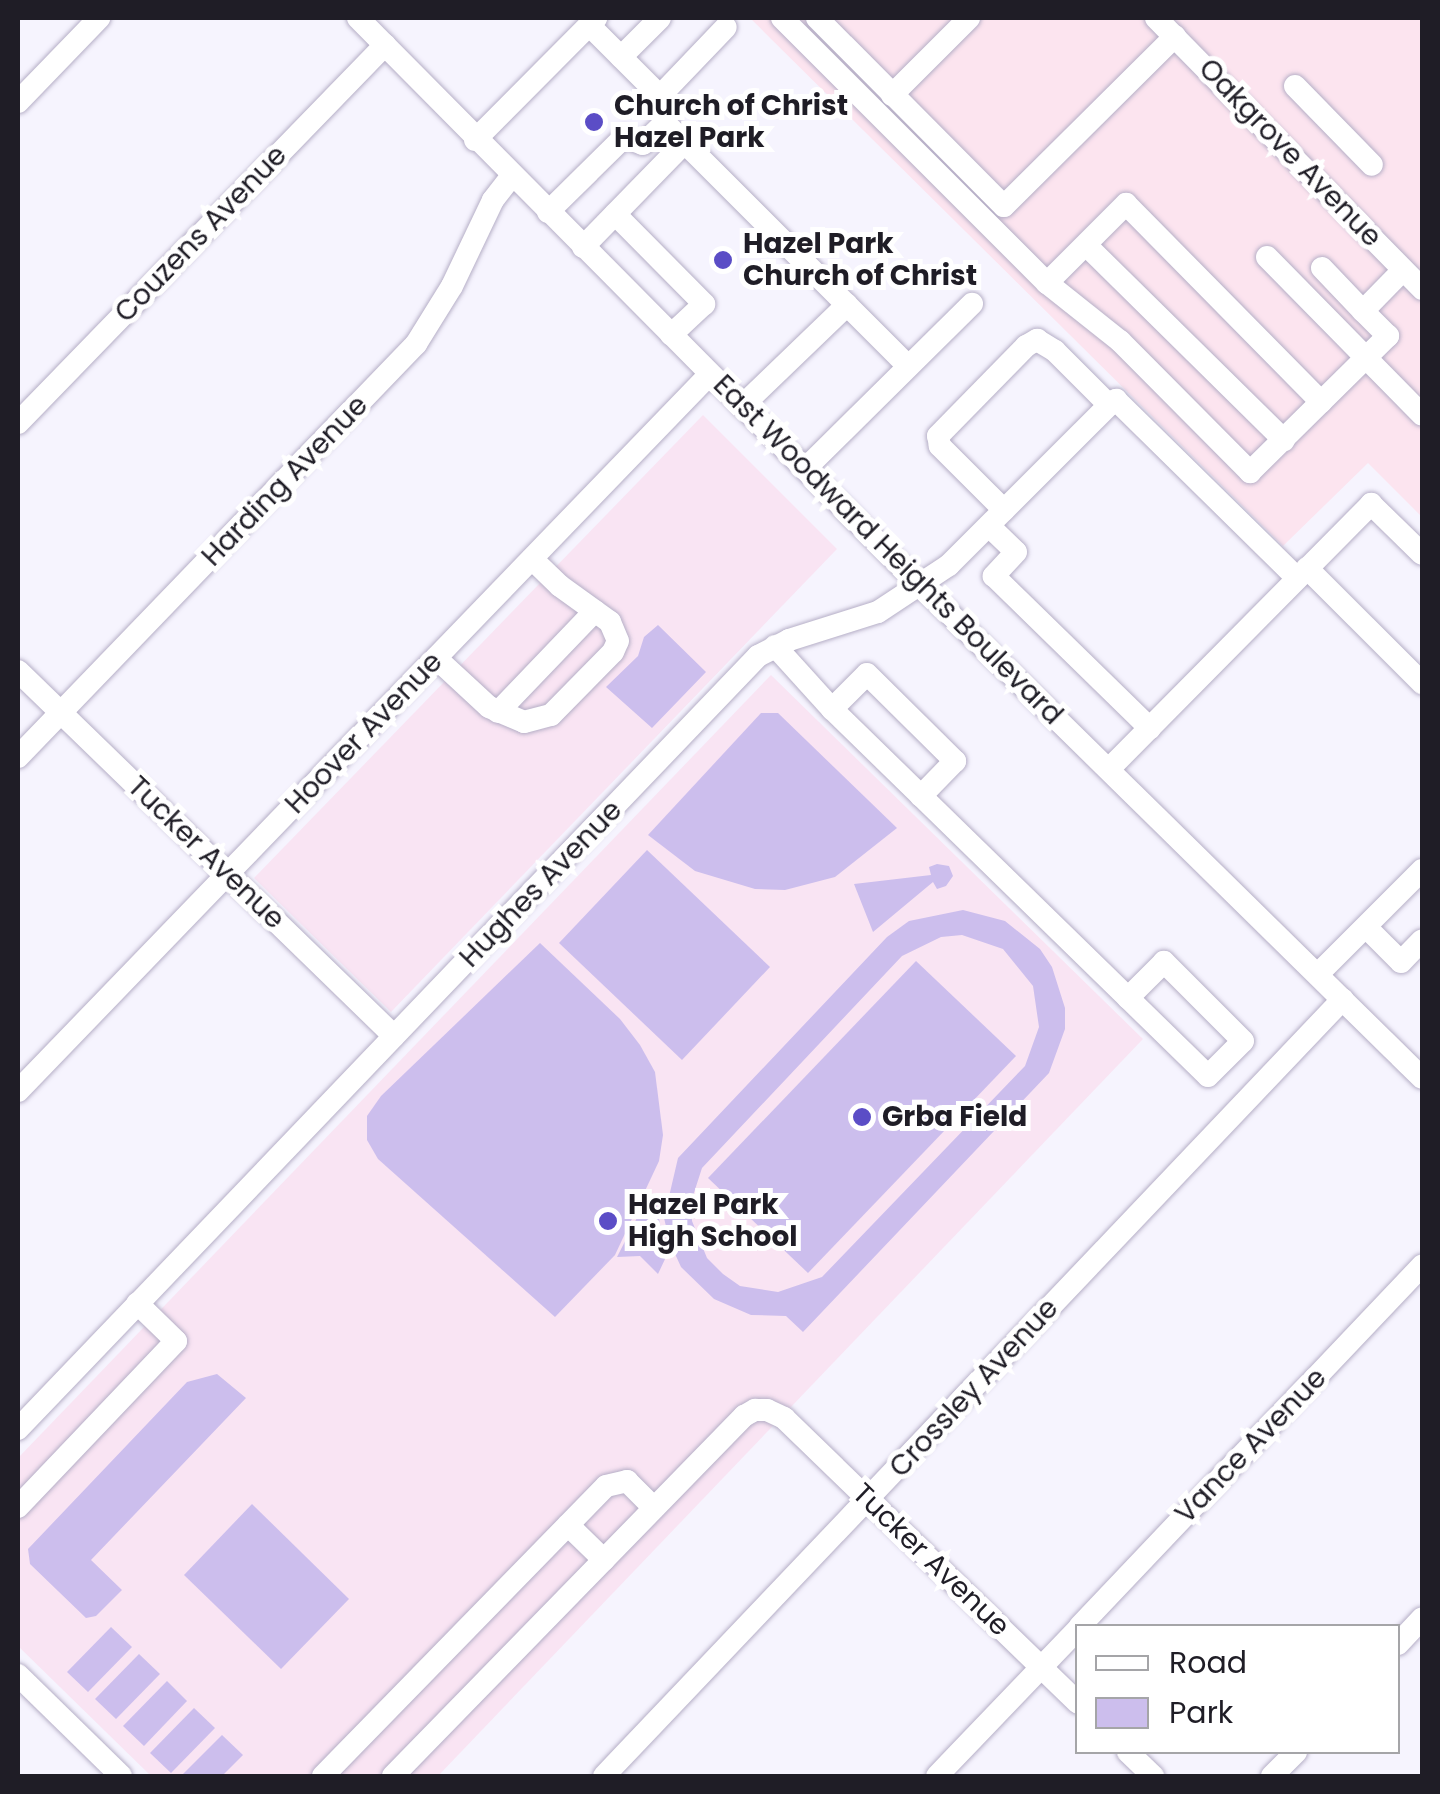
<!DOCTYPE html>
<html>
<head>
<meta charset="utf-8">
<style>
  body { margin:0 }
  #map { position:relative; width:1440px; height:1794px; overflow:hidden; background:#f6f4fe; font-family:Poppins,sans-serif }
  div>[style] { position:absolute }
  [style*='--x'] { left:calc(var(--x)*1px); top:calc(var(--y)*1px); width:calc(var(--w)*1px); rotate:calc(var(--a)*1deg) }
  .industrial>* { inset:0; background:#fce4ef }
  .education>* { inset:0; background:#f9e4f3 }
  .green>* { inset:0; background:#ccbeed }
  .roads { filter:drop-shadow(0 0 2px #b5aec6) drop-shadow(0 0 2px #b5aec6) }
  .minor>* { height:22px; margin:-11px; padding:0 11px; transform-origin:11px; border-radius:11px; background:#fff }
  .dots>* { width:28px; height:28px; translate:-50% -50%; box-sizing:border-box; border:5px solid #fff; border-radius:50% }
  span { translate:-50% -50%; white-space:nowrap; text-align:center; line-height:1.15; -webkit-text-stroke:10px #fff; paint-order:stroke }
  .poi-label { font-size:28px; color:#1f1d26; font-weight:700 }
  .left { translate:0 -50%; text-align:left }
  .street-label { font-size:28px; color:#1f1d26 }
  .frame { position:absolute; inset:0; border:20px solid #1f1d26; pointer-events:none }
  .legend { position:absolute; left:1075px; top:1624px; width:325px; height:130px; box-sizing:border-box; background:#fff; border:2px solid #a5a5a8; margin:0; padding:12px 18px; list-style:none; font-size:30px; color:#1f1d26 }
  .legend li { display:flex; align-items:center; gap:20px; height:50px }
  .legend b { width:50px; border:2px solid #a5a5a8 }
</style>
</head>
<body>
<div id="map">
  <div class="industrial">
    <i style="clip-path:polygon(750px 18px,1422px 18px,1422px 517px,1368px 463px,1283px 546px)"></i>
  </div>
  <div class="education">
    <i style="clip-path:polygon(703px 415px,837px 549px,391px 1012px,254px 878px)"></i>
    <i style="clip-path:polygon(771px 675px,1143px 1039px,438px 1776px,151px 1776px,18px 1646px,18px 1458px)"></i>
  </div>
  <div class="green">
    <i style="clip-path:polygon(658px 625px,706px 672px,652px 728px,606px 687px,638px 656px,644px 637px)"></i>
    <i style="clip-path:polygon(761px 713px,778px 713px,897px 828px,835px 877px,785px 890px,755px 889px,695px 871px,648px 835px)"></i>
    <i style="clip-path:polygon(647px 850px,770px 967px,682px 1060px,559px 943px)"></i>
    <i style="clip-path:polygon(937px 864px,949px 866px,953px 876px,946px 886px,937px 889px,933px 882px,873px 932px,854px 884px,931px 875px,929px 867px)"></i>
    <i style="clip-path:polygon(evenodd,963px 910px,1005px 921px,1040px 949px,1052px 967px,1065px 1008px,1065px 1029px,1049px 1073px,803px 1332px,786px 1316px,751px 1315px,714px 1299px,681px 1267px,670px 1243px,664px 1218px,678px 1158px,887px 937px,909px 921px,963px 910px,962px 935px,1003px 949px,1033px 986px,1039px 1027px,1025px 1066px,822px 1277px,778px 1292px,740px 1286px,723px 1274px,707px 1258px,692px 1221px,691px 1202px,702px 1168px,902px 956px,941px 937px,962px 935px)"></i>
    <i style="clip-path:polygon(540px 943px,620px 1019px,640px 1045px,655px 1072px,663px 1135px,659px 1161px,615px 1255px,555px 1317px,378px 1159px,367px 1140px,367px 1116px,381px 1096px)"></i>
    <i style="clip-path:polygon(916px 961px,1016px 1056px,808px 1273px,708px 1178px)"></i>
    <i style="clip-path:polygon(645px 1202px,656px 1202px,666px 1257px,658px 1274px,640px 1256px,617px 1257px)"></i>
    <i style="clip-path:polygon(217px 1374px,246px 1398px,91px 1560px,122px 1590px,96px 1616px,86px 1618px,30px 1564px,28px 1549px,187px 1382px)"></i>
    <i style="clip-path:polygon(252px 1504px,349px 1599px,281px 1669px,184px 1575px)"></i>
    <i style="clip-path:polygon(111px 1627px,132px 1647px,88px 1692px,67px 1672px)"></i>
    <i style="clip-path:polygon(139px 1654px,160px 1674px,116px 1719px,95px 1699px)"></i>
    <i style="clip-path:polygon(167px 1681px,187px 1701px,144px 1746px,123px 1726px)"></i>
    <i style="clip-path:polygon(194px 1708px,215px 1728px,171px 1773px,150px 1753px)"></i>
    <i style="clip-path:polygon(222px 1735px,243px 1755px,222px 1776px,181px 1776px)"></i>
  </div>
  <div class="roads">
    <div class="minor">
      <i style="--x:358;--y:18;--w:769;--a:45.26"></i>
      <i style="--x:899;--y:564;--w:733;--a:44.5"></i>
      <i style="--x:782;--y:18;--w:375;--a:45"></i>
      <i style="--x:1047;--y:283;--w:93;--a:38.5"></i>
      <i style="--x:1120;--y:341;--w:185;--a:45.2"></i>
      <i style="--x:1250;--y:472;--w:194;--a:-44.6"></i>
      <i style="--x:1388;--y:336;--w:35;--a:-135"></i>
      <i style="--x:1363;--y:311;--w:57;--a:-45.7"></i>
      <i style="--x:817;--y:18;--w:265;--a:45.2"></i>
      <i style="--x:1004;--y:206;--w:241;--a:-44.8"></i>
      <i style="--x:1156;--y:18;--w:380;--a:45.5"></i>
      <i style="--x:589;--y:25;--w:100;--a:45"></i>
      <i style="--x:660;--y:96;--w:27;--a:80"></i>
      <i style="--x:665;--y:123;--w:344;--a:45"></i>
      <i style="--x:621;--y:57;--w:55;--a:-45"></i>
      <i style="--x:1295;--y:86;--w:110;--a:45.7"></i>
      <i style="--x:892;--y:95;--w:109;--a:-45"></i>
      <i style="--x:660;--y:96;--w:95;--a:-46.3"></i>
      <i style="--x:18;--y:102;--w:117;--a:-46"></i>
      <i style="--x:475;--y:140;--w:172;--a:-45.2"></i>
      <i style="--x:548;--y:212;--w:107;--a:-44.6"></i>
      <i style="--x:624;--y:137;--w:20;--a:20"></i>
      <i style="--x:643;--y:144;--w:30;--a:-44"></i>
      <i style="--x:615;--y:214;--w:127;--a:45.3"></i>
      <i style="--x:704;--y:304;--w:45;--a:136.8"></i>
      <i style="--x:1086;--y:245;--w:278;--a:44.6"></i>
      <i style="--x:583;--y:247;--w:145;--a:-45.8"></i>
      <i style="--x:1267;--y:257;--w:221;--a:45.5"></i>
      <i style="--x:1322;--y:268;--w:59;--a:46.4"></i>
      <i style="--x:1047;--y:283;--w:112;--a:-45"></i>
      <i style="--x:1126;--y:204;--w:278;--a:45.4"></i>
      <i style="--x:1109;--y:405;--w:9;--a:-36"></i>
      <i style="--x:1116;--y:400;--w:254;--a:44.5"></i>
      <i style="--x:742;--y:406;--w:146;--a:-43.9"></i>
      <i style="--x:18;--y:423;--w:527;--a:-45.85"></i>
      <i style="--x:805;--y:469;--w:235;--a:-44.7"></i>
      <i style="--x:1004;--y:510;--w:91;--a:-135"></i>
      <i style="--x:940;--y:446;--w:10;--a:-101"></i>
      <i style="--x:938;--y:436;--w:126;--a:-45.6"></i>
      <i style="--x:1026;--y:346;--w:13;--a:-29"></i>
      <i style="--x:1037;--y:340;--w:21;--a:31"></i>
      <i style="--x:1055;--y:351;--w:76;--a:45"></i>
      <i style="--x:989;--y:526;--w:37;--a:44"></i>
      <i style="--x:1016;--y:552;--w:33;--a:133"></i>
      <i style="--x:994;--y:576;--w:218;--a:44.3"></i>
      <i style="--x:1307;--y:568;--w:163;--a:45"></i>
      <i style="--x:775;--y:646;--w:85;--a:47.9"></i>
      <i style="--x:832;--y:709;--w:525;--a:44.31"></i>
      <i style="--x:1208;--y:1076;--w:49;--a:-45"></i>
      <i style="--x:1243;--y:1041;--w:112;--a:-135"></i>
      <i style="--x:1164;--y:962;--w:51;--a:135"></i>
      <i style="--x:436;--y:658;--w:72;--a:42.8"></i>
      <i style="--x:489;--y:707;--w:38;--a:23"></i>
      <i style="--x:524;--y:722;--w:28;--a:-15"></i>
      <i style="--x:551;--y:715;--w:88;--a:-45.5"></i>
      <i style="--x:613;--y:652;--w:12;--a:-66"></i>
      <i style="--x:618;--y:641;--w:21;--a:-113"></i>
      <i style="--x:610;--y:622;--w:62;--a:-144.2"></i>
      <i style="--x:560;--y:586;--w:39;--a:-136"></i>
      <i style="--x:18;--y:671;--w:524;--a:44.15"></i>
      <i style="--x:832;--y:709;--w:49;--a:-45"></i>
      <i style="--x:867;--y:674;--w:124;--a:44.7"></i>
      <i style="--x:955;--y:761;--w:49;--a:134.2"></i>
      <i style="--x:498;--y:712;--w:140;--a:-46.2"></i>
      <i style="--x:18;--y:757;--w:574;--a:-46.06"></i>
      <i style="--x:416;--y:344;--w:68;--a:-58.2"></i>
      <i style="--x:452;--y:286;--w:95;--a:-64.5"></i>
      <i style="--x:493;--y:200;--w:31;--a:-52"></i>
      <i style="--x:1109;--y:769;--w:373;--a:-45.3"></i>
      <i style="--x:1371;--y:504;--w:71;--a:44.4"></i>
      <i style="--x:1366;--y:927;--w:49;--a:45"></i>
      <i style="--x:1401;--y:962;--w:30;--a:-46"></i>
      <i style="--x:1318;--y:974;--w:147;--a:-45"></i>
      <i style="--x:18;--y:1091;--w:996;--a:-46.02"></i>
      <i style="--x:18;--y:1429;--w:1070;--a:-46.25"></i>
      <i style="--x:758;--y:656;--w:35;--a:-27"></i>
      <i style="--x:789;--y:640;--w:93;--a:-17.5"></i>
      <i style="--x:878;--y:612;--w:85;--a:-33.5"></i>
      <i style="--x:949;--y:565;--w:226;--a:-45"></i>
      <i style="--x:18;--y:1507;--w:229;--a:-46.4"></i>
      <i style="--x:176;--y:1341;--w:54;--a:-135.7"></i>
      <i style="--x:568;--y:1525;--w:50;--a:44.2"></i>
      <i style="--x:1080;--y:1626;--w:497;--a:-46.5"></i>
      <i style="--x:1398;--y:1644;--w:35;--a:-47"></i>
      <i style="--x:18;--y:1675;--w:144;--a:44.4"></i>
      <i style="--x:1128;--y:1752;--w:35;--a:44"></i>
      <i style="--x:323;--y:1776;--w:405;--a:-45.7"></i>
      <i style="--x:606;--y:1486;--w:22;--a:-13"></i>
      <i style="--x:627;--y:1481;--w:38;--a:45"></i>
      <i style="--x:393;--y:1776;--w:503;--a:-45.73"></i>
      <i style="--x:744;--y:1416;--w:13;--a:-29"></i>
      <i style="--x:755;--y:1410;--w:12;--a:0"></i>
      <i style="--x:767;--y:1410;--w:19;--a:25"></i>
      <i style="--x:784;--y:1418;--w:409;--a:44.1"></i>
      <i style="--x:604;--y:1776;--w:1072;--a:-46.44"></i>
      <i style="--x:937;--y:1776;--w:204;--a:-46.2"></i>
      <i style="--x:1272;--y:1776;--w:34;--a:-45"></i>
    </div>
  </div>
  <div class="dots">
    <i style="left:594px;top:122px;background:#5b4dc6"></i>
    <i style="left:723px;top:260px;background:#5b4dc6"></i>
    <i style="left:862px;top:1117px;background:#5b4dc6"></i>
    <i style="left:608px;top:1221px;background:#5b4dc6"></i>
  </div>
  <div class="poi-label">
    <span class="left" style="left:614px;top:122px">Church of Christ<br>Hazel Park</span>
    <span class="left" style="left:743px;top:260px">Hazel Park<br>Church of Christ</span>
    <span class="left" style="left:882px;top:1117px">Grba Field</span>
    <span class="left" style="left:628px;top:1221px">Hazel Park<br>High School</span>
  </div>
  <div class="street-label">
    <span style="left:1290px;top:153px;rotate:46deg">Oakgrove Avenue</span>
    <span style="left:201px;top:234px;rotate:-46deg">Couzens Avenue</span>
    <span style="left:285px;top:481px;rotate:-46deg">Harding Avenue</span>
    <span style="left:888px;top:550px;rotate:45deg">East Woodward Heights Boulevard</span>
    <span style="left:364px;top:733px;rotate:-46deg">Hoover Avenue</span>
    <span style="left:206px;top:853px;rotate:44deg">Tucker Avenue</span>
    <span style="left:541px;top:884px;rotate:-46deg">Hughes Avenue</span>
    <span style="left:974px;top:1388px;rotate:-47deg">Crossley Avenue</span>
    <span style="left:1251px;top:1446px;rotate:-46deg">Vance Avenue</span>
    <span style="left:931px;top:1560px;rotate:44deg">Tucker Avenue</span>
  </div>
  <div class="frame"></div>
  <ul class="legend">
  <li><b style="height:12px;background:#fff"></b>Road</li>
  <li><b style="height:28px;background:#ccbeed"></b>Park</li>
  </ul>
</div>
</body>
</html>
